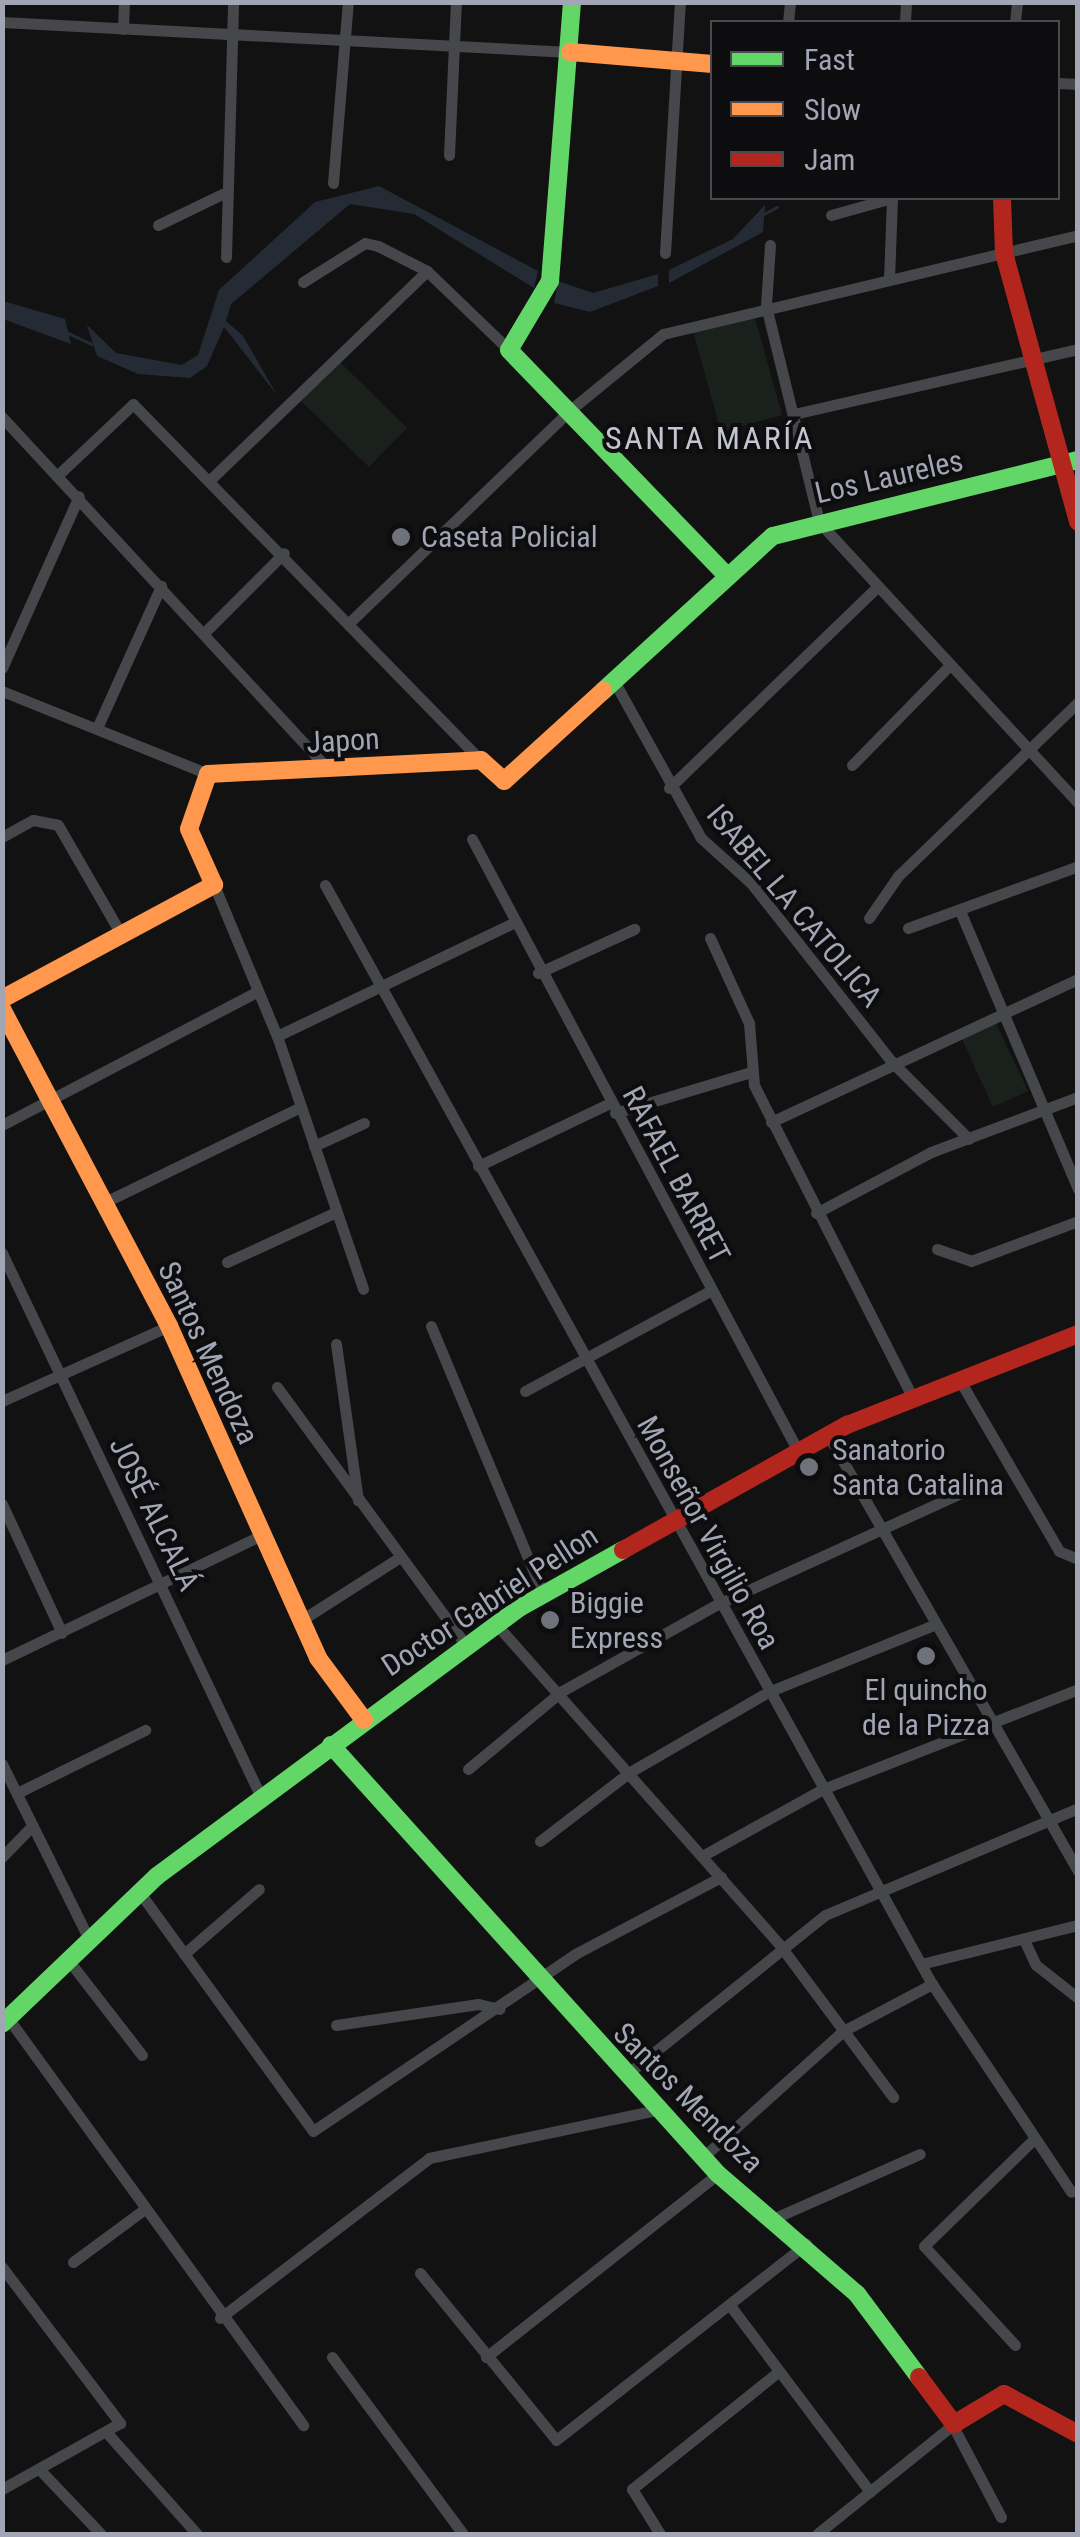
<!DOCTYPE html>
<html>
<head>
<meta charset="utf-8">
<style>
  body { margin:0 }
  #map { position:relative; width:1080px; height:2537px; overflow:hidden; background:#121212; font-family:"Roboto Condensed",sans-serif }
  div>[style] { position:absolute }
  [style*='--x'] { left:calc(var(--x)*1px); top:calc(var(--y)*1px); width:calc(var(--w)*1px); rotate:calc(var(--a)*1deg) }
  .green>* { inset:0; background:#1a211c }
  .water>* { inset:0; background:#252b34 }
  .stream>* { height:2.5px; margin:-1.25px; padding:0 1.25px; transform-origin:1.25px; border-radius:1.25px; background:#252b34 }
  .street>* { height:11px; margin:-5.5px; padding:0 5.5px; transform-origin:5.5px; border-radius:5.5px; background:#46474b }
  .fast>* { height:18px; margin:-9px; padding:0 9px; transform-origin:9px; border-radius:9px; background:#63d668 }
  .slow>* { height:18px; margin:-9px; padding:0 9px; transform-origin:9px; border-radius:9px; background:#ff974d }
  .jam>* { height:18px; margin:-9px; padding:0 9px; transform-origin:9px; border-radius:9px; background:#b3261e }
  .dots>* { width:28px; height:28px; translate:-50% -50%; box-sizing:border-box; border:5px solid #0d0c0e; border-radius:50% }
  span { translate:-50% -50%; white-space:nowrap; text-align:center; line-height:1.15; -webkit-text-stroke:8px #0d0c0e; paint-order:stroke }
  .street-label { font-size:30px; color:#a2a5b4 }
  .poi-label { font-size:30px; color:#a2a5b4 }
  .left { translate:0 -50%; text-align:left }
  .neighbourhood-label { font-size:32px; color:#c3c5d0; letter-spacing:2.5px }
  .frame { position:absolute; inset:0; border:5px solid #a2a5b4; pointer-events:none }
  .legend { position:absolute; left:710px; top:20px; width:350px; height:180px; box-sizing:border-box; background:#0d0c0e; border:2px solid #494950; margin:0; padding:12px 18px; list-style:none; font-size:30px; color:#a2a5b4 }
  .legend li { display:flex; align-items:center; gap:20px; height:50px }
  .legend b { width:50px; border:2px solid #494950 }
</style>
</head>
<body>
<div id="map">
  <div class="green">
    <i style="clip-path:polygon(754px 314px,782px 415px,721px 432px,693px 331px)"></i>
    <i style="clip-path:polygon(340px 362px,407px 428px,369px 467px,301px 401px)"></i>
    <i style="clip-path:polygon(995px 1021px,1028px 1091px,993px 1107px,961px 1037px)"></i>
  </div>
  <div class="water">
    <i style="clip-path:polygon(379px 186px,538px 271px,534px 288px,414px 214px,350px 204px,231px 304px,226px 321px,243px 336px,277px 395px,224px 327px,207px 366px,190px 378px,138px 374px,97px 356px,87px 325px,116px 353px,182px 365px,198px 355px,219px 290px,315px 202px)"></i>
    <i style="clip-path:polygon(765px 205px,763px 232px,669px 283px,669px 270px,733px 239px)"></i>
    <i style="clip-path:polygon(658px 274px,658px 286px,590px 312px,554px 303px,558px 281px,593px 293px)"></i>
    <i style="clip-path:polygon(3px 301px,65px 319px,71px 344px,3px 319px)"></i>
  </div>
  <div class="stream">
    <i style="--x:762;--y:215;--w:17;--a:-28"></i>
    <i style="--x:68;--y:333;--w:26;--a:25"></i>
  </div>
  <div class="street">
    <i style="--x:2;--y:22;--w:569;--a:3.02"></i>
    <i style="--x:788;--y:22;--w:20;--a:-84"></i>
    <i style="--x:905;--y:22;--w:20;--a:-87"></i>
    <i style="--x:1015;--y:22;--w:20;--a:-84"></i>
    <i style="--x:123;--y:29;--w:27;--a:-88"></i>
    <i style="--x:1058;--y:83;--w:20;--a:3"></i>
    <i style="--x:449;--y:155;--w:153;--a:-87.4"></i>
    <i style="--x:333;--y:183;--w:182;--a:-85.3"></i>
    <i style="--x:831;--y:215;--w:63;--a:-15.6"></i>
    <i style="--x:158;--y:225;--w:71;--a:-25.8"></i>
    <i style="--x:770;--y:245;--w:61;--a:93.8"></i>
    <i style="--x:766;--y:306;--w:222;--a:76.2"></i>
    <i style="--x:819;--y:522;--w:382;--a:47.3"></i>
    <i style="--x:665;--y:253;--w:251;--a:-86.6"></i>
    <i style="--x:226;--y:257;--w:255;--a:-88.4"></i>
    <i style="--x:889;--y:280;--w:82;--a:-87.9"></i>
    <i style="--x:303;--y:282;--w:73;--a:-32.2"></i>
    <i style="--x:365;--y:243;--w:13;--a:13"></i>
    <i style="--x:378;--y:246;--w:55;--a:27"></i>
    <i style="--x:427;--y:271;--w:114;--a:43.9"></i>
    <i style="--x:794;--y:414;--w:291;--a:-12.9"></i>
    <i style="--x:2;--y:417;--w:478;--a:47.2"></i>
    <i style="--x:59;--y:474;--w:102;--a:-43.4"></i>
    <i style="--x:133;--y:404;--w:498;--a:45.7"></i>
    <i style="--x:213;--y:477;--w:297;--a:-43.9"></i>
    <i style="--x:351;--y:621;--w:303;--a:-43.9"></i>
    <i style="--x:569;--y:411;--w:122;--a:-39.3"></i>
    <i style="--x:663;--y:334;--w:427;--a:-13.4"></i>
    <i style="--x:206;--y:631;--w:110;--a:-45"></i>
    <i style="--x:2;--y:668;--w:188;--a:-65.9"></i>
    <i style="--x:614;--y:681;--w:179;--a:61"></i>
    <i style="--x:701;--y:838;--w:67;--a:42"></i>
    <i style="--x:751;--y:883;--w:226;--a:51.8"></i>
    <i style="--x:891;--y:1061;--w:110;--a:45"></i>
    <i style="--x:2;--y:691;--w:222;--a:21.9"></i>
    <i style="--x:97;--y:728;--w:156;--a:-65.7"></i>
    <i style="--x:852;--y:765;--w:134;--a:-45.6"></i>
    <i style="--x:669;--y:788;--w:286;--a:-44"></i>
    <i style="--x:2;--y:837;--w:35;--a:-29"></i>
    <i style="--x:33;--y:820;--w:25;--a:11"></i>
    <i style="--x:58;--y:825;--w:128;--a:60"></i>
    <i style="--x:472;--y:839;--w:693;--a:61.96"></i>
    <i style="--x:214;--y:885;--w:164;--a:67.4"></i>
    <i style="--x:277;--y:1036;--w:267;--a:71.2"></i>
    <i style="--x:325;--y:885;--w:1255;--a:61.09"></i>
    <i style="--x:932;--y:1984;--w:250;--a:56.2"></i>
    <i style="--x:960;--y:911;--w:302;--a:67"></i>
    <i style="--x:869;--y:918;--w:51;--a:-55.4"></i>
    <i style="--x:898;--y:876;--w:250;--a:-44"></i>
    <i style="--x:908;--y:928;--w:181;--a:-20"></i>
    <i style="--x:710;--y:938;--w:94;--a:65.4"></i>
    <i style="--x:749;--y:1023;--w:62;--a:85.4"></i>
    <i style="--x:754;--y:1085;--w:351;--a:63.1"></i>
    <i style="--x:538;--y:973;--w:106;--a:-24.6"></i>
    <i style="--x:277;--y:1036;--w:259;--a:-25.6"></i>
    <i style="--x:615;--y:1113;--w:142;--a:-16.8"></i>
    <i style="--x:771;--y:1122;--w:339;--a:-25"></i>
    <i style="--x:2;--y:1125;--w:285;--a:-27.6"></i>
    <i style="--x:314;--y:1146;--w:55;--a:-24.7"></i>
    <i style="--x:478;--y:1166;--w:146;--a:-25.5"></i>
    <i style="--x:103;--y:1203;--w:220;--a:-25.9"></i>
    <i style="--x:816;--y:1213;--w:130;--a:-27.9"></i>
    <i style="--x:931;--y:1152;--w:157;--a:-20.5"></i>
    <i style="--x:937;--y:1249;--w:36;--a:19"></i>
    <i style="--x:971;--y:1261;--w:114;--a:-20.5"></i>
    <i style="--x:2;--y:1253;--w:603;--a:64.54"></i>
    <i style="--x:227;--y:1262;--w:120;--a:-24.6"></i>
    <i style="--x:431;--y:1326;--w:290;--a:67.3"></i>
    <i style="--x:336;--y:1344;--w:158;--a:82"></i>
    <i style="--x:959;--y:1379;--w:199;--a:59.8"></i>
    <i style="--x:1059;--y:1551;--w:21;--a:23"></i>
    <i style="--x:277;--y:1387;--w:320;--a:53.8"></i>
    <i style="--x:525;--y:1391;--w:210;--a:-28.4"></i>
    <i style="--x:2;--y:1401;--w:183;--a:-24.2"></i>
    <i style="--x:828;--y:1435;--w:503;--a:60.17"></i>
    <i style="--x:2;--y:1504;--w:142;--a:65.1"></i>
    <i style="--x:300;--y:1621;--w:115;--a:-32.6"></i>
    <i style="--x:496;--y:1624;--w:427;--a:48.5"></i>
    <i style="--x:779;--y:1944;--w:191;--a:53.3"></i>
    <i style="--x:2;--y:1660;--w:288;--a:-25.7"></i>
    <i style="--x:2;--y:1764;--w:198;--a:63.6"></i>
    <i style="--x:468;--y:1769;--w:122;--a:-39.7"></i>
    <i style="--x:562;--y:1691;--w:176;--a:-29.2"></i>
    <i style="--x:716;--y:1605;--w:274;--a:-24.6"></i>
    <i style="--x:17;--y:1793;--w:143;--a:-26.2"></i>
    <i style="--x:540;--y:1841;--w:113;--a:-37.5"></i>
    <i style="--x:630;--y:1772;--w:160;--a:-30.1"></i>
    <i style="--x:768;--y:1692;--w:179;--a:-22"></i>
    <i style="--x:702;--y:1856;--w:138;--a:-29"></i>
    <i style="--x:823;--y:1789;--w:274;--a:-21.4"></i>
    <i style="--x:2;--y:1857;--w:43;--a:-45.9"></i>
    <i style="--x:140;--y:1893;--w:294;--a:54"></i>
    <i style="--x:313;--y:2131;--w:318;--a:-34"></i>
    <i style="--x:577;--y:1953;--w:163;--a:-27.8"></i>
    <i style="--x:1026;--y:1944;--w:23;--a:65"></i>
    <i style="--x:1036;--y:1965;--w:53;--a:38.2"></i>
    <i style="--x:184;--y:1954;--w:99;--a:-40.9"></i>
    <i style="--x:69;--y:1961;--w:119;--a:52.2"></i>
    <i style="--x:921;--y:1964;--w:162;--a:-14"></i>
    <i style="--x:8;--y:2018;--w:503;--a:54.06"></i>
    <i style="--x:336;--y:2025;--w:144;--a:-8.4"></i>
    <i style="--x:478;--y:2004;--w:22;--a:13"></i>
    <i style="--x:626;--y:2075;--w:255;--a:-38.8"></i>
    <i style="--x:825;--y:1915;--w:275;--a:-22.9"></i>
    <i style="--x:702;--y:2158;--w:190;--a:-42"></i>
    <i style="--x:843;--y:2031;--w:101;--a:-27.8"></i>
    <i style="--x:777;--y:2217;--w:156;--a:-23.8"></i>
    <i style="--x:73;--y:2262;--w:86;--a:-36.5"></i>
    <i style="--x:2;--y:2267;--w:196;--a:52.9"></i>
    <i style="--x:120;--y:2423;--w:135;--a:150.8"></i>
    <i style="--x:420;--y:2273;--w:215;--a:50.8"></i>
    <i style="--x:556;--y:2440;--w:318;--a:-38.1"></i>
    <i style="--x:732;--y:2308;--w:230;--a:53.1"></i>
    <i style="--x:220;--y:2318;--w:263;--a:-37.4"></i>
    <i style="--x:429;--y:2158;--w:232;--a:-11.9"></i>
    <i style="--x:1015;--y:2345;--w:134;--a:-132.6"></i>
    <i style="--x:924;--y:2246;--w:149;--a:-44.2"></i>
    <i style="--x:332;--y:2357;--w:220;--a:53.5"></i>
    <i style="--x:486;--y:2357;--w:295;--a:-38.3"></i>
    <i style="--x:953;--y:2426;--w:103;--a:62.2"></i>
    <i style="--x:107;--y:2433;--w:135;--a:48.3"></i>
    <i style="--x:40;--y:2470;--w:88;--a:46.4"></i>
    <i style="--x:660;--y:2534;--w:53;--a:-121.9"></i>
    <i style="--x:632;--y:2489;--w:187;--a:-38.7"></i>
    <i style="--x:817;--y:2534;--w:176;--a:-38.8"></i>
  </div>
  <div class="fast">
    <i style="--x:572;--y:2;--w:280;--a:94.5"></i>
    <i style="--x:550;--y:281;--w:80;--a:120.7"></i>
    <i style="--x:509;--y:350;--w:313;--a:46"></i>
    <i style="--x:603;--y:691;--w:230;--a:-42.4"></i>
    <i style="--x:773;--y:536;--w:314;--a:-14"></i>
    <i style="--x:331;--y:1745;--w:578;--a:47.95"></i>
    <i style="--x:718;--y:2174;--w:184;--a:40.8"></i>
    <i style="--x:857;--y:2294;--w:104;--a:53.2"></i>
    <i style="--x:2;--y:2024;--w:214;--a:-43.7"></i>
    <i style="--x:157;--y:1876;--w:453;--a:-36.5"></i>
    <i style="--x:521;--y:1607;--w:117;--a:-29.2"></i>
  </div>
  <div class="slow">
    <i style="--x:570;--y:52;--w:143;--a:4.8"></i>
    <i style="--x:2;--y:999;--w:241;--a:-28.3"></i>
    <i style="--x:214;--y:885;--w:61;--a:-114.1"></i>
    <i style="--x:189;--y:829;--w:58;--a:-70.9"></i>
    <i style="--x:208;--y:774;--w:273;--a:-2.9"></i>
    <i style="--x:481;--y:760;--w:31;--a:42"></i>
    <i style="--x:504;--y:781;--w:134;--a:-42.3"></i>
    <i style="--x:2;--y:1009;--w:358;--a:62.2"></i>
    <i style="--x:169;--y:1326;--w:364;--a:65.8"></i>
    <i style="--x:318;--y:1658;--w:77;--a:53.4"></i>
  </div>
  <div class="jam">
    <i style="--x:1002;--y:198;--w:55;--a:87.9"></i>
    <i style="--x:1004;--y:253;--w:279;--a:74.6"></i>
    <i style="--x:623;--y:1550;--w:257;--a:-29.2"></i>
    <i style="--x:847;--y:1425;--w:248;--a:-21.5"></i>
    <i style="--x:919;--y:2377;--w:59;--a:53.3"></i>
    <i style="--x:954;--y:2424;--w:58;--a:-31"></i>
    <i style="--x:1004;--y:2394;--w:84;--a:28.4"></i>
  </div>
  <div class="dots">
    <i style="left:401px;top:537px;background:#70727b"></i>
    <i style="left:809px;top:1467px;background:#70727b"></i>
    <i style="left:550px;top:1620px;background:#70727b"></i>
    <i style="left:926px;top:1656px;background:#70727b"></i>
  </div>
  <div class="street-label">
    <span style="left:889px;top:477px;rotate:-13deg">Los Laureles</span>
    <span style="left:343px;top:741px;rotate:-3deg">Japon</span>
    <span style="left:794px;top:906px;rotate:50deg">ISABEL LA CATOLICA</span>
    <span style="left:676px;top:1175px;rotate:62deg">RAFAEL BARRET</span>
    <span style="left:208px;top:1353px;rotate:65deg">Santos Mendoza</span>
    <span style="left:154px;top:1514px;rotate:64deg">JOSÉ ALCALÁ</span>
    <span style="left:708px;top:1533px;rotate:61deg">Monseñor Virgilio Roa</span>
    <span style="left:490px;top:1601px;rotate:-33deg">Doctor Gabriel Pellon</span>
    <span style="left:688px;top:2098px;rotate:45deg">Santos Mendoza</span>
  </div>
  <div class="poi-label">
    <span class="left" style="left:421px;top:537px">Caseta Policial</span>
    <span class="left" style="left:832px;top:1467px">Sanatorio<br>Santa Catalina</span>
    <span class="left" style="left:570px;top:1620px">Biggie<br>Express</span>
    <span style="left:926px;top:1707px">El quincho<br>de la Pizza</span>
  </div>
  <div class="neighbourhood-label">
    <span style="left:710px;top:438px">SANTA MARÍA</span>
  </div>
  <div class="frame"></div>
  <ul class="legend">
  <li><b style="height:12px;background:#63d668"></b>Fast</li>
  <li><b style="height:12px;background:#ff974d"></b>Slow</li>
  <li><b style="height:12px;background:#b3261e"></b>Jam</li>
  </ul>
</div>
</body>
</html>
